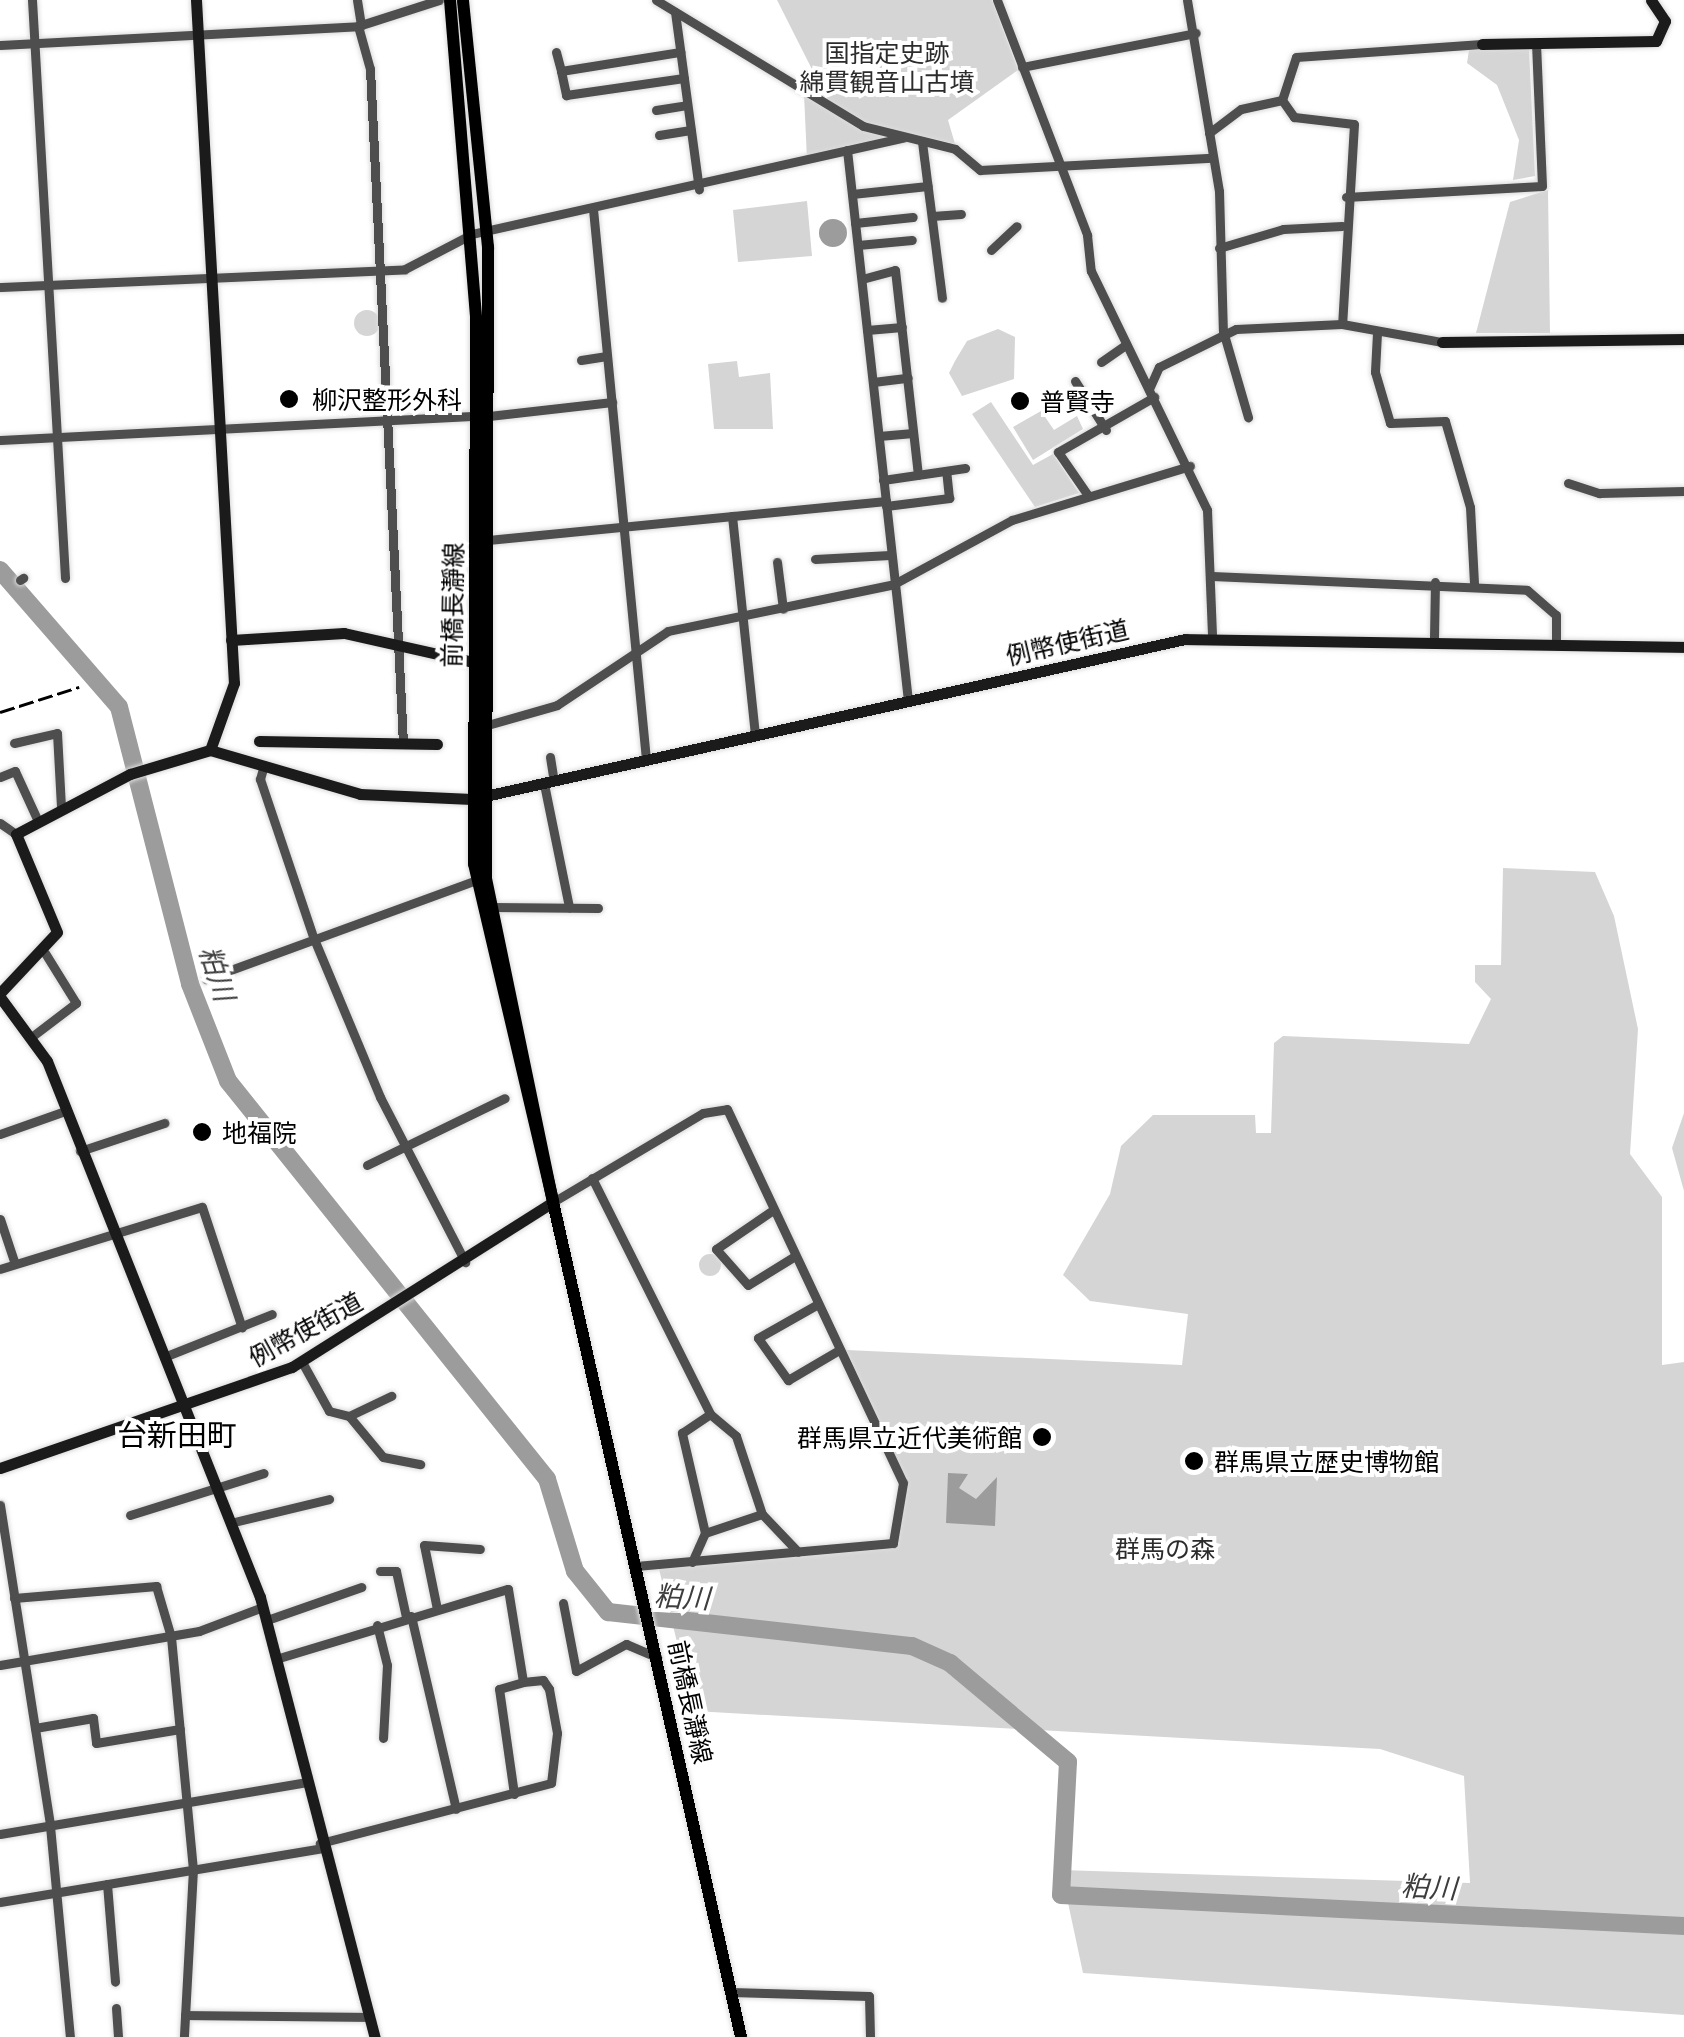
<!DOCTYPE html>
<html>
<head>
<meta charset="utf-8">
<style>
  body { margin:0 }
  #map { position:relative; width:1684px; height:2037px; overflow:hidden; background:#fff; font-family:"Noto Sans","Noto Sans JP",sans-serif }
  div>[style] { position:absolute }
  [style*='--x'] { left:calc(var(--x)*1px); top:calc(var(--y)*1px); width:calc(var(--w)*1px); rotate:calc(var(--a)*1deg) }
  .green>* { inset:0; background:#d5d5d5 }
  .round { border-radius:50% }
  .water>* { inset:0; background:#9c9c9c }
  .river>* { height:18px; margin:-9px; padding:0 9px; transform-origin:9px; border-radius:9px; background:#9c9c9c }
  .roads { filter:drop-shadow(0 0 2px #dbdbdb) drop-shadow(0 0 2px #dbdbdb) }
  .street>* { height:9px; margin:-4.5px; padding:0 4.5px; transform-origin:4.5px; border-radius:4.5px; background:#4e4e4e }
  .secondary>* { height:11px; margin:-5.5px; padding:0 5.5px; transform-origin:5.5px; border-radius:5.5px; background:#1b1b1b }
  .primary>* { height:12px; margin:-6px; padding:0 6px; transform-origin:6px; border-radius:6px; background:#000 }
  .rail>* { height:2.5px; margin-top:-1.25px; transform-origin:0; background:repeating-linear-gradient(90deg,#000 0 15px,transparent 0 20px) }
  .dots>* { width:28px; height:28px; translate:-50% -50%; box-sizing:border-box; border:5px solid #fff; border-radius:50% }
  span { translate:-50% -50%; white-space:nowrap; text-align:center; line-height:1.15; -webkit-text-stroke:8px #fff; paint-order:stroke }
  .park-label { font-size:25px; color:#2c2c2c }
  .poi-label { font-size:25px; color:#000 }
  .left { translate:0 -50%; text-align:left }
  .right { translate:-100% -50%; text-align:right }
  .street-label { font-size:25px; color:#000 }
  .water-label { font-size:28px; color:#3d3d3d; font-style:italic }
  .quarter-label { font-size:30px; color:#000 }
</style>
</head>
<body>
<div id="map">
  <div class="green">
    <i style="clip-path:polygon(777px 0,992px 0,1018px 70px,948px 120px,955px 144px,907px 133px,807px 160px,804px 94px,827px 99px)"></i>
    <i style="clip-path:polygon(1529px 49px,1535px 176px,1513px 180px,1519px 140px,1497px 85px,1467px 63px,1469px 50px)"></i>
    <i style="clip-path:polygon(1548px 190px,1550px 333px,1476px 333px,1510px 202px)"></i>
    <i style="clip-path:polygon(807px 201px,812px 256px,738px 262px,733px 210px)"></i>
    <i class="round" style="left:354px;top:310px;width:26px;height:26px"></i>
    <i style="clip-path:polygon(998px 329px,1015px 337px,1014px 379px,962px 396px,949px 373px,955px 361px,967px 341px)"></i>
    <i style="clip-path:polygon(737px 361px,739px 377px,770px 373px,773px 429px,714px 429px,708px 364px)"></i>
    <i style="clip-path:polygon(991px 402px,1033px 465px,1053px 454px,1079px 493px,1035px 507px,972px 414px)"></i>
    <i style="clip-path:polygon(1041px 411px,1054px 430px,1077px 416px,1083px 429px,1033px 460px,1013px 427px)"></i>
    <i style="clip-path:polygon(1503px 868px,1595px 872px,1614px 916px,1638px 1029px,1630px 1154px,1662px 1197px,1662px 1365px,1684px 1362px,1684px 2015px,1083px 1973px,1061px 1870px,1470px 1883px,1464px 1776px,1380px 1749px,694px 1711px,659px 1569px,896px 1548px,907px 1482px,846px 1350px,1182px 1365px,1188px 1314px,1090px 1301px,1063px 1275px,1110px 1194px,1121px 1146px,1153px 1115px,1255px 1115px,1256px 1133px,1271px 1133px,1274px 1043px,1283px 1036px,1469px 1044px,1491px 999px,1475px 982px,1475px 965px,1501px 965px)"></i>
    <i style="clip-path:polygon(1684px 1113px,1684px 1191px,1672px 1148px)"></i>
    <i class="round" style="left:699px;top:1254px;width:22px;height:22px"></i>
  </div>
  <div class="water">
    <i class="round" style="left:819px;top:219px;width:28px;height:28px"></i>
    <i style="clip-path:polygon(948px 1473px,968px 1474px,959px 1488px,976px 1499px,997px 1477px,995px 1526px,946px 1523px)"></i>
  </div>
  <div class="river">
    <i style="--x:0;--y:570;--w:181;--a:49"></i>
    <i style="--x:119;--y:707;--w:286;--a:75.6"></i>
    <i style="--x:190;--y:984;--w:104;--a:68.6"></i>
    <i style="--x:228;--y:1081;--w:510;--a:51.29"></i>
    <i style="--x:547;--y:1479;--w:96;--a:73.1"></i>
    <i style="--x:575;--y:1571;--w:53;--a:51.2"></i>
    <i style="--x:608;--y:1612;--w:306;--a:6.4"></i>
    <i style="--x:912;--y:1646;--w:42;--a:24.1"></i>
    <i style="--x:950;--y:1663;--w:154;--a:40"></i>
    <i style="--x:1068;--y:1762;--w:133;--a:93"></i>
    <i style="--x:1061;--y:1895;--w:624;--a:2.85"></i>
  </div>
  <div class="roads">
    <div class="street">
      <i style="--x:32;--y:0;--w:579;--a:86.73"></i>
      <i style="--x:357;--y:0;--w:26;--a:81"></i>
      <i style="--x:656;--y:0;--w:242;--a:31.3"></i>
      <i style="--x:863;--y:126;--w:95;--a:14"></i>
      <i style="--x:955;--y:149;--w:33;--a:40"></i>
      <i style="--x:980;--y:170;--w:232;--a:-3"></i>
      <i style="--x:997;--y:0;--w:252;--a:69"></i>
      <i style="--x:1087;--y:235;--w:36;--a:84"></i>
      <i style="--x:1091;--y:271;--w:266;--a:64.1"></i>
      <i style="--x:1207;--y:510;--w:126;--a:87.7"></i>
      <i style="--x:1187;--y:0;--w:194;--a:80.5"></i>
      <i style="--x:1219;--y:191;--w:140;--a:88.4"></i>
      <i style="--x:1223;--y:331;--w:90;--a:73.8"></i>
      <i style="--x:675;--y:12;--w:179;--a:82.3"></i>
      <i style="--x:358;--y:26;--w:45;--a:74.4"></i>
      <i style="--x:370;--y:69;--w:675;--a:87.2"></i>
      <i style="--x:0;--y:45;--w:359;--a:-3"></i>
      <i style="--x:358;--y:26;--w:85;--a:-17.8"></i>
      <i style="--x:556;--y:52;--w:20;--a:75"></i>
      <i style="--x:561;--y:71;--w:121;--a:-9.1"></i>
      <i style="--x:1022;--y:67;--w:177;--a:-11.1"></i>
      <i style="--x:561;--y:71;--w:25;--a:78"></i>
      <i style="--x:566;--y:95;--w:119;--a:-8.2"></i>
      <i style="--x:1282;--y:100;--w:45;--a:-72"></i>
      <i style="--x:1296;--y:57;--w:186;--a:-4"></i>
      <i style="--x:656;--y:110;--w:31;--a:-9"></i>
      <i style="--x:1209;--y:133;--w:40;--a:-37"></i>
      <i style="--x:1241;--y:109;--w:42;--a:-12.4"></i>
      <i style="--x:1282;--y:100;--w:21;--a:55"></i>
      <i style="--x:1294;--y:117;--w:60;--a:6.7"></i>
      <i style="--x:1354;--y:124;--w:200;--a:93.4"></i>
      <i style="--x:659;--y:135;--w:32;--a:-9"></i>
      <i style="--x:922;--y:142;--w:157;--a:82.7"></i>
      <i style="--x:847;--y:150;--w:554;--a:83.68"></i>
      <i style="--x:852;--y:194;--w:76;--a:-6"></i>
      <i style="--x:1346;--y:197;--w:196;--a:-3.2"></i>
      <i style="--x:1542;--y:186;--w:143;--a:-92.4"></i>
      <i style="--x:593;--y:209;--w:553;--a:84.5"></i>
      <i style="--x:932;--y:216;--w:29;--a:-4"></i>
      <i style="--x:855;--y:223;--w:58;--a:-5.9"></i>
      <i style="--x:858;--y:245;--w:54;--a:-5.3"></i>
      <i style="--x:1219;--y:248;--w:67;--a:-16.5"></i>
      <i style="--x:1283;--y:229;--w:59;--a:-2.9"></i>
      <i style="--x:991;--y:250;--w:35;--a:-43"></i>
      <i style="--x:862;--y:279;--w:34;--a:-15"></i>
      <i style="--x:895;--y:270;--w:206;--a:83.6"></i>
      <i style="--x:0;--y:287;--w:405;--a:-2.5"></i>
      <i style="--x:405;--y:269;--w:76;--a:-27.6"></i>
      <i style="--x:472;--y:234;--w:442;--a:-12.6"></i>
      <i style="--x:867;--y:330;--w:35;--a:-5"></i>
      <i style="--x:1377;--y:333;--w:39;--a:93"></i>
      <i style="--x:1375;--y:372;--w:53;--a:73.6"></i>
      <i style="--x:1390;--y:423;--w:55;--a:-2.1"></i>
      <i style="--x:1445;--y:421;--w:90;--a:73.8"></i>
      <i style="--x:1470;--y:507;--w:77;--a:87"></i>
      <i style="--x:581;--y:360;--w:26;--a:-9"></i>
      <i style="--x:1101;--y:362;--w:28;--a:-35"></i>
      <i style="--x:1075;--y:381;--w:58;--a:57.7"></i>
      <i style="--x:873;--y:382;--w:35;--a:-7"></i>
      <i style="--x:1149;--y:389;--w:24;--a:-66"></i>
      <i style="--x:1159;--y:367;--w:86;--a:-26.3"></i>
      <i style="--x:1236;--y:329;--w:106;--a:-2.7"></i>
      <i style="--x:1342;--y:324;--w:102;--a:10.2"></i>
      <i style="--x:489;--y:416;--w:124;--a:-6.5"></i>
      <i style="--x:879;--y:436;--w:34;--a:-5"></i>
      <i style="--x:0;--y:440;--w:478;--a:-2.9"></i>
      <i style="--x:883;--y:480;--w:83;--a:-8.3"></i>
      <i style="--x:1568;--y:483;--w:33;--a:18"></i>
      <i style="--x:1599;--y:493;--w:85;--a:-1.3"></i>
      <i style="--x:1087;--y:494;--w:51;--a:-124.6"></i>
      <i style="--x:1058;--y:452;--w:111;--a:-29.8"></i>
      <i style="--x:886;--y:506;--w:64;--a:-7.2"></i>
      <i style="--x:949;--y:498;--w:27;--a:-96"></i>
      <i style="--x:732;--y:516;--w:220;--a:84"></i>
      <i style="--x:488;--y:540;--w:400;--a:-5.6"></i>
      <i style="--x:815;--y:559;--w:75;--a:-3.1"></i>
      <i style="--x:777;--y:562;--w:47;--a:82.7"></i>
      <i style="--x:1212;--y:576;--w:315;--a:2.5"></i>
      <i style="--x:1527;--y:590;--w:38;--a:41"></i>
      <i style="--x:1556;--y:615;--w:27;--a:90"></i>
      <i style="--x:20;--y:580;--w:4;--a:-34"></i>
      <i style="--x:1434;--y:638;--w:56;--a:-89"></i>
      <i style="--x:484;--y:726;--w:76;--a:-16"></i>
      <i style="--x:557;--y:705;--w:133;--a:-33.7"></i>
      <i style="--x:668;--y:631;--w:231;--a:-11.7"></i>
      <i style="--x:894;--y:584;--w:134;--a:-28.5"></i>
      <i style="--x:1012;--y:520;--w:186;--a:-16.9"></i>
      <i style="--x:14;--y:743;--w:44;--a:-13.1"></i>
      <i style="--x:57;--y:733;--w:74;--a:86.9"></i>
      <i style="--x:550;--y:757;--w:24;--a:81"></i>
      <i style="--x:264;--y:765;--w:15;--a:106"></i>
      <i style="--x:260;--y:779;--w:169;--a:71.4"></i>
      <i style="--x:314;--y:939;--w:171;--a:67.3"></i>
      <i style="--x:380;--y:1097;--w:186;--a:62.7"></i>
      <i style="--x:0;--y:777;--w:16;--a:-22"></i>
      <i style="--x:15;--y:771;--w:53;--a:65.4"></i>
      <i style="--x:544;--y:784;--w:126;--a:78.5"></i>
      <i style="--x:0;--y:823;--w:19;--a:35"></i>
      <i style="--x:492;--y:907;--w:106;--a:0.5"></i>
      <i style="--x:206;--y:979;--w:289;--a:-20.1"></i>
      <i style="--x:34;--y:1035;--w:53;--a:-37.3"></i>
      <i style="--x:76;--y:1003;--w:59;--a:-121.8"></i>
      <i style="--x:0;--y:1134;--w:69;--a:-19.5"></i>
      <i style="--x:80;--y:1151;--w:89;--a:-18.4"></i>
      <i style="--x:367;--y:1165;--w:153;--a:-25.9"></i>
      <i style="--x:592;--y:1178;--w:264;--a:63.4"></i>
      <i style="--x:553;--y:1202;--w:174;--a:-30.7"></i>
      <i style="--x:703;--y:1113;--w:24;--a:-9"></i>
      <i style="--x:727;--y:1109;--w:413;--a:64.8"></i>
      <i style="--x:903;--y:1483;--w:61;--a:99.5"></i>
      <i style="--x:893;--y:1543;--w:258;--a:174.9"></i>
      <i style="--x:773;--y:1210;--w:69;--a:145.6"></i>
      <i style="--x:716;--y:1249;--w:48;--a:48.4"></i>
      <i style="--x:748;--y:1285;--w:55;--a:-31.7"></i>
      <i style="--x:0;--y:1219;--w:47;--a:71.6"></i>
      <i style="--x:0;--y:1269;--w:211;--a:-17.1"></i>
      <i style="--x:202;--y:1207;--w:127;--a:71.7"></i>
      <i style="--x:818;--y:1304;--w:69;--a:150.5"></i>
      <i style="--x:758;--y:1338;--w:52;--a:54.5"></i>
      <i style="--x:788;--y:1380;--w:59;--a:-30.5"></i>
      <i style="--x:164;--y:1357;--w:116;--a:-21.7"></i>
      <i style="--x:302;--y:1362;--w:56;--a:61.1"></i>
      <i style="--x:329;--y:1411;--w:21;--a:14"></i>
      <i style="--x:349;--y:1416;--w:53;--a:50.3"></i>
      <i style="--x:383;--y:1457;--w:38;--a:11"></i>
      <i style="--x:349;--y:1416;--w:47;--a:-25.5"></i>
      <i style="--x:0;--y:1505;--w:325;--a:81.1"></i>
      <i style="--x:50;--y:1826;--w:212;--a:84.6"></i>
      <i style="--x:130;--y:1515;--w:140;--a:-17.4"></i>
      <i style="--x:230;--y:1523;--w:102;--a:-13.6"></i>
      <i style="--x:705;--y:1533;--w:60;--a:-18.4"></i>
      <i style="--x:692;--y:1562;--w:32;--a:-66"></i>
      <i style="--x:705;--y:1533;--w:103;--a:-103"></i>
      <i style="--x:682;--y:1433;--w:34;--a:-34"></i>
      <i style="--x:710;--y:1414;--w:34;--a:40"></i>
      <i style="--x:736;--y:1436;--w:82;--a:71.6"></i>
      <i style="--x:762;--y:1514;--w:52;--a:46.5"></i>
      <i style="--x:380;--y:1571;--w:16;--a:0"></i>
      <i style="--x:396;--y:1571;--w:47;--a:77.7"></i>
      <i style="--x:14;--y:1598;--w:143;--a:-4.8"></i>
      <i style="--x:156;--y:1586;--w:53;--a:73.6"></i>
      <i style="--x:171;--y:1637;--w:233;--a:84.6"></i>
      <i style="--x:193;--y:1869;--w:168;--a:93.1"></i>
      <i style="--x:563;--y:1603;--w:69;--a:79.2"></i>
      <i style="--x:576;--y:1671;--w:57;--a:-28.4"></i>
      <i style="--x:626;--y:1644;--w:34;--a:23"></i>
      <i style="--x:437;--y:1609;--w:65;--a:-101.5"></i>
      <i style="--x:424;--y:1545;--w:56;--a:4.1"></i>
      <i style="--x:411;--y:1616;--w:198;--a:76.9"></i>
      <i style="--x:267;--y:1620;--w:100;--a:-19.3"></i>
      <i style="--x:377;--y:1625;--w:41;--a:76"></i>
      <i style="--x:387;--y:1665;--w:73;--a:93.1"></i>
      <i style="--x:279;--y:1658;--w:239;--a:-16.8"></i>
      <i style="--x:508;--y:1589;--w:94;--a:80.8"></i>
      <i style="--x:523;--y:1682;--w:20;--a:-6"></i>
      <i style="--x:543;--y:1680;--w:11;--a:56"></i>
      <i style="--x:549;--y:1689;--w:45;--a:79.7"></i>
      <i style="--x:557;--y:1733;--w:50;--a:96.8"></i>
      <i style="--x:551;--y:1783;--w:239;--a:165.4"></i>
      <i style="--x:0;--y:1665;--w:202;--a:-9.7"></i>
      <i style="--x:199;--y:1631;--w:68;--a:-20.6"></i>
      <i style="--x:35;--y:1728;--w:59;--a:-9.8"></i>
      <i style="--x:93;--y:1718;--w:25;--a:83"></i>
      <i style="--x:96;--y:1743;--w:85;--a:-9.5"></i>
      <i style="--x:514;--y:1794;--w:106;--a:-98.1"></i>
      <i style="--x:499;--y:1689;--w:25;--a:-16"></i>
      <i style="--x:0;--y:1834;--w:310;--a:-9.6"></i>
      <i style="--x:107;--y:1884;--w:98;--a:85.3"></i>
      <i style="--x:0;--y:1902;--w:326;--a:-9.5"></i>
      <i style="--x:731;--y:1992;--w:138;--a:1.7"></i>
      <i style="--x:869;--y:1996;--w:41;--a:88.6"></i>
      <i style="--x:116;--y:2008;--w:29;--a:86"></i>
      <i style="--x:185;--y:2015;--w:185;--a:0.6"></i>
    </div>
    <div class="secondary">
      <i style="--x:196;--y:0;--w:684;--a:86.82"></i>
      <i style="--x:234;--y:683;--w:71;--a:109.7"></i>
      <i style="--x:1482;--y:44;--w:174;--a:-1"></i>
      <i style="--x:1656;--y:41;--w:22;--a:-66"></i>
      <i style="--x:1665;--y:21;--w:25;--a:-124"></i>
      <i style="--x:1442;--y:342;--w:242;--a:-0.7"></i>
      <i style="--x:231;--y:640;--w:113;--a:-3.5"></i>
      <i style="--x:344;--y:633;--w:133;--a:12.6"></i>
      <i style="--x:259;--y:741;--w:178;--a:1"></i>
      <i style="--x:0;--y:993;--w:83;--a:-46.9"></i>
      <i style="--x:57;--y:932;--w:106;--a:-112.7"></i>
      <i style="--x:16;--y:834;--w:129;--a:-27.8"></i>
      <i style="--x:130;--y:774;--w:84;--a:-16.7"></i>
      <i style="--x:210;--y:750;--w:156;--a:16.3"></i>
      <i style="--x:360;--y:794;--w:112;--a:2.6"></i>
      <i style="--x:472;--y:799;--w:731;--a:-12.65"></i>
      <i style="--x:1185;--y:639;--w:499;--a:0.9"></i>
      <i style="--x:0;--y:997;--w:79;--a:53.7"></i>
      <i style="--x:47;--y:1061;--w:577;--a:68.33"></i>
      <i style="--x:260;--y:1597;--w:455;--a:75.4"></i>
      <i style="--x:0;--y:1468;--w:309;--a:-19.1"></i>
      <i style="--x:292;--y:1367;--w:309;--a:-32.3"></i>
    </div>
    <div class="primary">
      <i style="--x:450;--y:0;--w:319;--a:85.3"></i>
      <i style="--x:476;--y:318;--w:546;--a:90.21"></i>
      <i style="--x:474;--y:864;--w:347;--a:76.8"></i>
      <i style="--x:553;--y:1202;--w:331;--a:-101.7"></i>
      <i style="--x:486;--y:878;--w:631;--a:-89.82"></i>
      <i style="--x:488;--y:247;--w:248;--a:-95.8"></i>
      <i style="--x:553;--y:1202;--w:856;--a:77.31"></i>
    </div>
  </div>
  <div class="rail">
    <i style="--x:0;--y:712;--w:83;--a:-17.6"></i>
  </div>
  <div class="dots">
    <i style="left:289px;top:399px;background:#000"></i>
    <i style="left:1020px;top:401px;background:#000"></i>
    <i style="left:202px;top:1132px;background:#000"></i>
    <i style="left:1042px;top:1437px;background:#000"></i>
    <i style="left:1194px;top:1461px;background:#000"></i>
  </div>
  <div class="park-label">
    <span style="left:887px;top:67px">国指定史跡<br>綿貫観音山古墳</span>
    <span style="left:1165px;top:1548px">群馬の森</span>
  </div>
  <div class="poi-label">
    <span class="left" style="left:312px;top:399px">柳沢整形外科</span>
    <span class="left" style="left:1040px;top:401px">普賢寺</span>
    <span class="left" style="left:222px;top:1132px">地福院</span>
    <span class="right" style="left:1022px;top:1437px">群馬県立近代美術館</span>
    <span class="left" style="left:1214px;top:1461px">群馬県立歴史博物館</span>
  </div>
  <div class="street-label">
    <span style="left:452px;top:605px;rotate:-89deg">前橋長瀞線</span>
    <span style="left:1067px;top:642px;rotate:-13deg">例幣使街道</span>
    <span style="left:305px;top:1329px;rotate:-29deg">例幣使街道</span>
    <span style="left:691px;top:1702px;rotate:78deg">前橋長瀞線</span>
  </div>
  <div class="water-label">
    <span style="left:218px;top:973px;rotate:72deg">粕川</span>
    <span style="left:682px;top:1596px;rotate:3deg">粕川</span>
    <span style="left:1429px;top:1886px;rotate:3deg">粕川</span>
  </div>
  <div class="quarter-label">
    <span style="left:177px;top:1435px">台新田町</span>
  </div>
</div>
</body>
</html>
